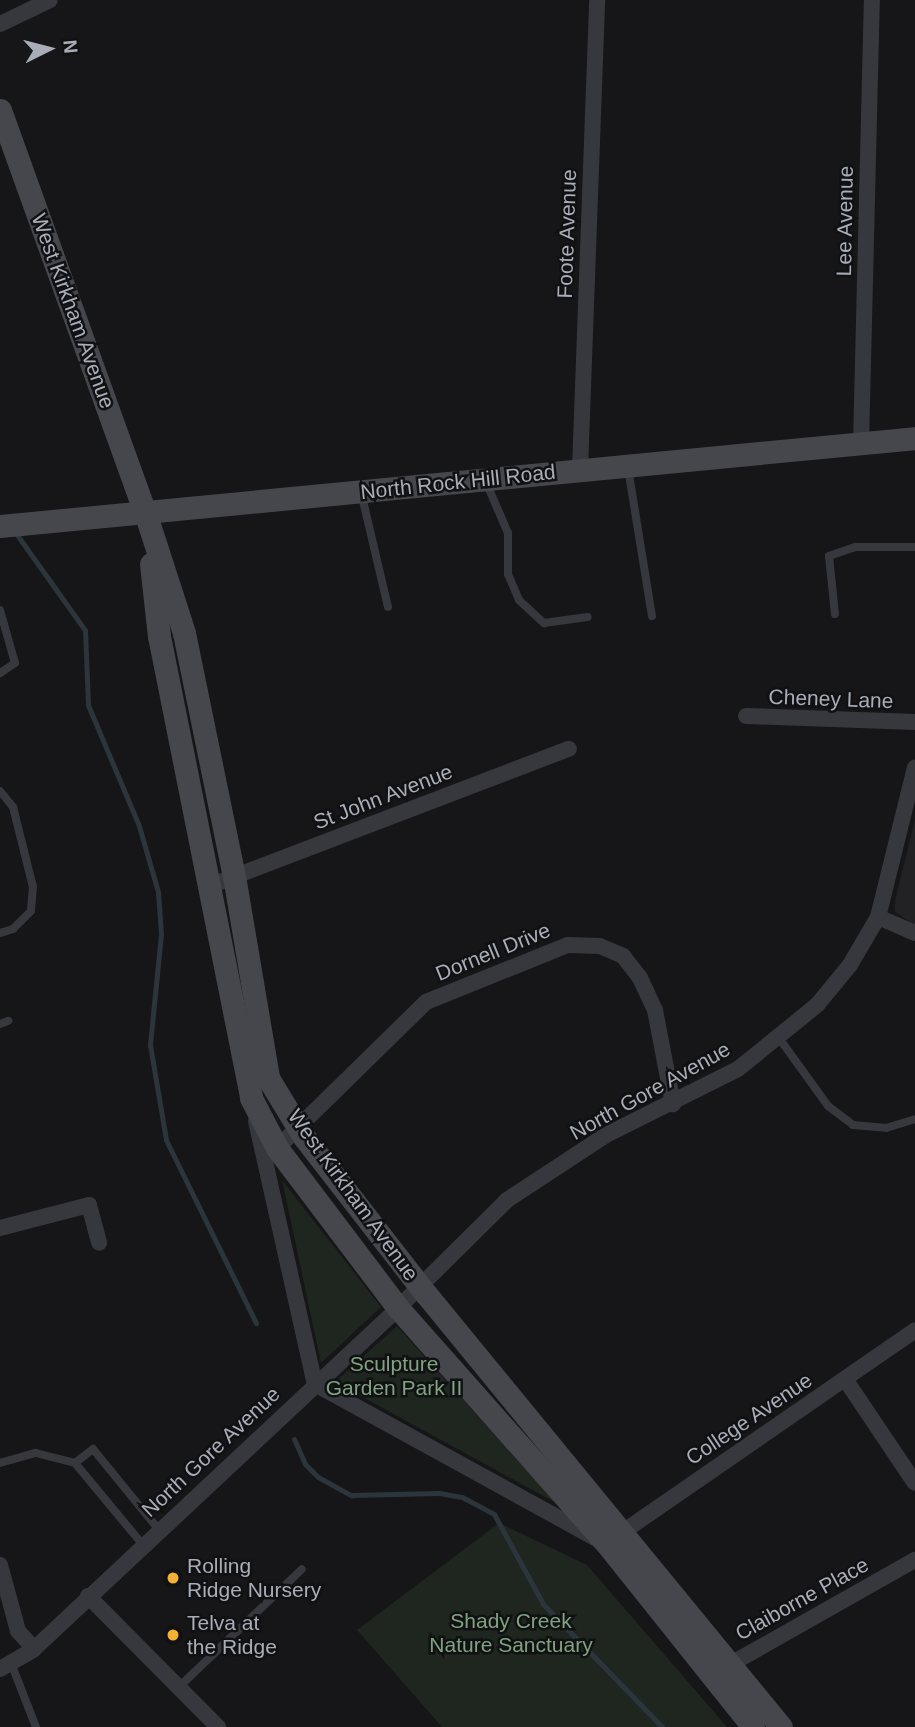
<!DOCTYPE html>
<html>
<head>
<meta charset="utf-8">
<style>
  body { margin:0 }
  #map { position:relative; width:915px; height:1727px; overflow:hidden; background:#161618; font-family:Helvetica,sans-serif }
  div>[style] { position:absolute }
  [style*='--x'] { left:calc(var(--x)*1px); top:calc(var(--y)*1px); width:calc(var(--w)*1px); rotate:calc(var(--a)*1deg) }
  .built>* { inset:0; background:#222225 }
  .green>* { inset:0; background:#1e261f }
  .stream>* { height:5px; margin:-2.5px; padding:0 2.5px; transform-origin:2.5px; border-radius:2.5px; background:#2c353c }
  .lane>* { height:8px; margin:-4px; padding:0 4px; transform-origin:4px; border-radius:4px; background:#37383d }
  .street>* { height:16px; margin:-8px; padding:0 8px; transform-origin:8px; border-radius:8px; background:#37383d }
  .secondary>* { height:23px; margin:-11.5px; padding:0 11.5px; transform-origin:11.5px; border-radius:11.5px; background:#45474d }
  .dots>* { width:19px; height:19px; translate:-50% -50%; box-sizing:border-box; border:4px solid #111113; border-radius:50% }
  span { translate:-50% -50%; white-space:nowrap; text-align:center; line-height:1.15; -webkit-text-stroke:5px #111113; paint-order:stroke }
  .street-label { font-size:21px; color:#a8adb8 }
  .park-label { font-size:21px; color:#7fa381 }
  .poi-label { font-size:21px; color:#a8adb8 }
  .left { translate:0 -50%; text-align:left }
  .north { position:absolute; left:14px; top:14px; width:70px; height:70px; -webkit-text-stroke:5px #111113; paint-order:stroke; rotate:84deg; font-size:19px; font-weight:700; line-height:28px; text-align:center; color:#a8adb8 }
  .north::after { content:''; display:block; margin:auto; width:24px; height:32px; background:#a8adb8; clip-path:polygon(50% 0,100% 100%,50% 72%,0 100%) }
</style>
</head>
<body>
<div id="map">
  <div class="built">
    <i style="clip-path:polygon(915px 819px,915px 925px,895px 912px,895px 901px)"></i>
  </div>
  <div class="green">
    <i style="clip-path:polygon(282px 1180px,381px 1307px,321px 1363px)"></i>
    <i style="clip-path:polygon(397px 1326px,556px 1503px,335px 1382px)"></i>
    <i style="clip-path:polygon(499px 1523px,587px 1565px,727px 1727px,442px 1727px,357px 1630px)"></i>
  </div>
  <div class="stream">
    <i style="--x:15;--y:532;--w:120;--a:54.5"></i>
    <i style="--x:85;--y:630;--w:75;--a:87.7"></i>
    <i style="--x:88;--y:705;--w:131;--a:67.1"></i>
    <i style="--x:139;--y:826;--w:69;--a:73.9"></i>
    <i style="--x:158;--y:892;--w:42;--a:85.9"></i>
    <i style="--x:161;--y:934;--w:112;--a:95.7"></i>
    <i style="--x:150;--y:1045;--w:96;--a:80.4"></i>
    <i style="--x:166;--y:1140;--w:204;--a:63.8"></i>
    <i style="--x:294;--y:1439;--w:27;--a:66"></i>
    <i style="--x:305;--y:1464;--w:18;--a:45"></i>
    <i style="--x:318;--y:1477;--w:38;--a:29"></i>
    <i style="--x:351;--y:1495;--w:88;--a:-1.3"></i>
    <i style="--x:439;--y:1493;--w:23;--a:10"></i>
    <i style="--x:462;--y:1497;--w:36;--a:28"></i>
    <i style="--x:494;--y:1514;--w:102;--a:61.4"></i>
    <i style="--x:543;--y:1604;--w:171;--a:45.9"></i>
  </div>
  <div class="lane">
    <i style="--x:628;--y:468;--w:150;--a:80.8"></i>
    <i style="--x:486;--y:482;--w:56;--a:66.7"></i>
    <i style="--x:508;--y:533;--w:41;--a:90"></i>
    <i style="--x:508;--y:574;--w:28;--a:67"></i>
    <i style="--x:519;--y:600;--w:34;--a:43"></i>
    <i style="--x:544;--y:623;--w:44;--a:-7.8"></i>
    <i style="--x:361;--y:492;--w:118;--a:76.8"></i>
    <i style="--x:0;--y:610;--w:55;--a:74.2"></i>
    <i style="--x:15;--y:663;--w:18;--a:146"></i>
    <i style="--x:835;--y:614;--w:58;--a:-95.9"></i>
    <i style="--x:829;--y:556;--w:28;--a:-19"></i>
    <i style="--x:855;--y:547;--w:60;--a:0"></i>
    <i style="--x:0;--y:791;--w:21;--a:51"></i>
    <i style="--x:13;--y:807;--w:82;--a:76"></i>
    <i style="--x:33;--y:887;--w:24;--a:95"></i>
    <i style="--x:31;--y:911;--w:25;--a:135"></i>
    <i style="--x:13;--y:929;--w:14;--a:163"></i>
    <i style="--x:0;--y:1024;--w:9;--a:-21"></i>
    <i style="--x:779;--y:1038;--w:84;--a:54.2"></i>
    <i style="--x:828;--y:1106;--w:31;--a:37"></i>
    <i style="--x:853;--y:1125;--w:33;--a:5"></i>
    <i style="--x:886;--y:1128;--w:30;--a:-17"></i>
    <i style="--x:0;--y:1463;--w:37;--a:-16"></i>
    <i style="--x:36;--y:1453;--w:40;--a:14.4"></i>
    <i style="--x:143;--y:1545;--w:107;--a:-129.7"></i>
    <i style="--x:75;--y:1463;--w:23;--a:-38"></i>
    <i style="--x:93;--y:1449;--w:104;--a:50.8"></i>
    <i style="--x:11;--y:1663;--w:69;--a:68.7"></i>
    <i style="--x:179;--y:1687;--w:170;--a:-43.8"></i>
  </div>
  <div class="street">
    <i style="--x:0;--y:24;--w:55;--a:-25.6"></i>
    <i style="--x:861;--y:444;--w:444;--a:-88.6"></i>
    <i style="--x:580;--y:469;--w:469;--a:-87.9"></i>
    <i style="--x:746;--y:716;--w:169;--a:2"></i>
    <i style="--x:212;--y:885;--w:382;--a:-20.9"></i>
    <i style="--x:878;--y:917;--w:40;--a:23.4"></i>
    <i style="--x:256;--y:1121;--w:270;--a:77.4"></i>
    <i style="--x:315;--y:1384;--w:320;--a:28.8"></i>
    <i style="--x:277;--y:1148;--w:209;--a:-44.4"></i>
    <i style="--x:426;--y:1002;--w:153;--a:-21.9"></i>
    <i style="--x:568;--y:945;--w:32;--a:2"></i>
    <i style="--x:600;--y:946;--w:25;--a:23"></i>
    <i style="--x:623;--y:956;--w:28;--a:52"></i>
    <i style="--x:640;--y:978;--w:35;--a:65"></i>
    <i style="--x:655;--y:1010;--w:96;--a:79.2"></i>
    <i style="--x:0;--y:1228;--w:92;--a:-14.5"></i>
    <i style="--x:89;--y:1205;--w:39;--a:75"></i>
    <i style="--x:845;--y:1379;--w:125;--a:56.1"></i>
    <i style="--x:614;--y:1538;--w:366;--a:-34.6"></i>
    <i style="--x:0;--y:1565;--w:68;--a:74.7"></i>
    <i style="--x:18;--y:1631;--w:24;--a:48"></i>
    <i style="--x:88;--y:1596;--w:185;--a:45.2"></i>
    <i style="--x:0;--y:1669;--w:39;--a:-30"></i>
    <i style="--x:34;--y:1649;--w:499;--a:-43.1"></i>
    <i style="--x:398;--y:1308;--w:153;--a:-44.7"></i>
    <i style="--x:507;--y:1200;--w:118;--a:-33.3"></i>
    <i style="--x:606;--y:1135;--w:148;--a:-26.6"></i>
    <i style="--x:738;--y:1069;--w:102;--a:-39"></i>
    <i style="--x:817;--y:1005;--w:52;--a:-50.5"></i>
    <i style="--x:850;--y:965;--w:56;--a:-59.7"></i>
    <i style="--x:878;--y:917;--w:154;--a:-76.1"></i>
    <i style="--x:722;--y:1669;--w:222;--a:-29.5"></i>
  </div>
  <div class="secondary">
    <i style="--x:0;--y:110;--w:427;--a:70.2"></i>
    <i style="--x:145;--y:512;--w:127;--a:72.1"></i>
    <i style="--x:184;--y:633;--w:248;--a:78.4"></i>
    <i style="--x:234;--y:876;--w:205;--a:80.4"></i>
    <i style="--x:268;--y:1078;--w:69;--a:58.6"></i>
    <i style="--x:304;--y:1137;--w:199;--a:52.2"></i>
    <i style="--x:426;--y:1294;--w:560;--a:50.65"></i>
    <i style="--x:0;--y:526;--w:919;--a:-5.49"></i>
    <i style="--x:151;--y:564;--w:72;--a:83.7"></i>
    <i style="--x:159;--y:636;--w:471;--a:78.7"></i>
    <i style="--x:251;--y:1098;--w:56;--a:62.5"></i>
    <i style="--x:277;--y:1148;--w:201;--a:52.9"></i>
    <i style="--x:398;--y:1308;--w:315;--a:48.5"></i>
    <i style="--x:607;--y:1544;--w:234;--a:51.4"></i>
  </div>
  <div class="dots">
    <i style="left:173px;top:1578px;background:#f2b134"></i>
    <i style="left:173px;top:1635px;background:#f2b134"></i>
  </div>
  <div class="street-label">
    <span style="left:845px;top:221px;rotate:-89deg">Lee Avenue</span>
    <span style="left:567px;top:234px;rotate:-88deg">Foote Avenue</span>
    <span style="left:73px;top:311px;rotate:70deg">West Kirkham Avenue</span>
    <span style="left:458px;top:482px;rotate:-6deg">North Rock Hill Road</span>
    <span style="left:831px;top:699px;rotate:2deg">Cheney Lane</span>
    <span style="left:383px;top:797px;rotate:-21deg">St John Avenue</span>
    <span style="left:493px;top:952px;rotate:-22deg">Dornell Drive</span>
    <span style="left:650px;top:1091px;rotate:-29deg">North Gore Avenue</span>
    <span style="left:353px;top:1195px;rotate:54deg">West Kirkham Avenue</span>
    <span style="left:749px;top:1419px;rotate:-34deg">College Avenue</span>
    <span style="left:211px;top:1452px;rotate:-43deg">North Gore Avenue</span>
    <span style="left:802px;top:1599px;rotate:-29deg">Claiborne Place</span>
  </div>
  <div class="park-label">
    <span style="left:394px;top:1376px">Sculpture<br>Garden Park II</span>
    <span style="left:511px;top:1633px">Shady Creek<br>Nature Sanctuary</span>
  </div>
  <div class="poi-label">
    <span class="left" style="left:187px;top:1578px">Rolling<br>Ridge Nursery</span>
    <span class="left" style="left:187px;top:1635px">Telva at<br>the Ridge</span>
  </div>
  <div class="north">N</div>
</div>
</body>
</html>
